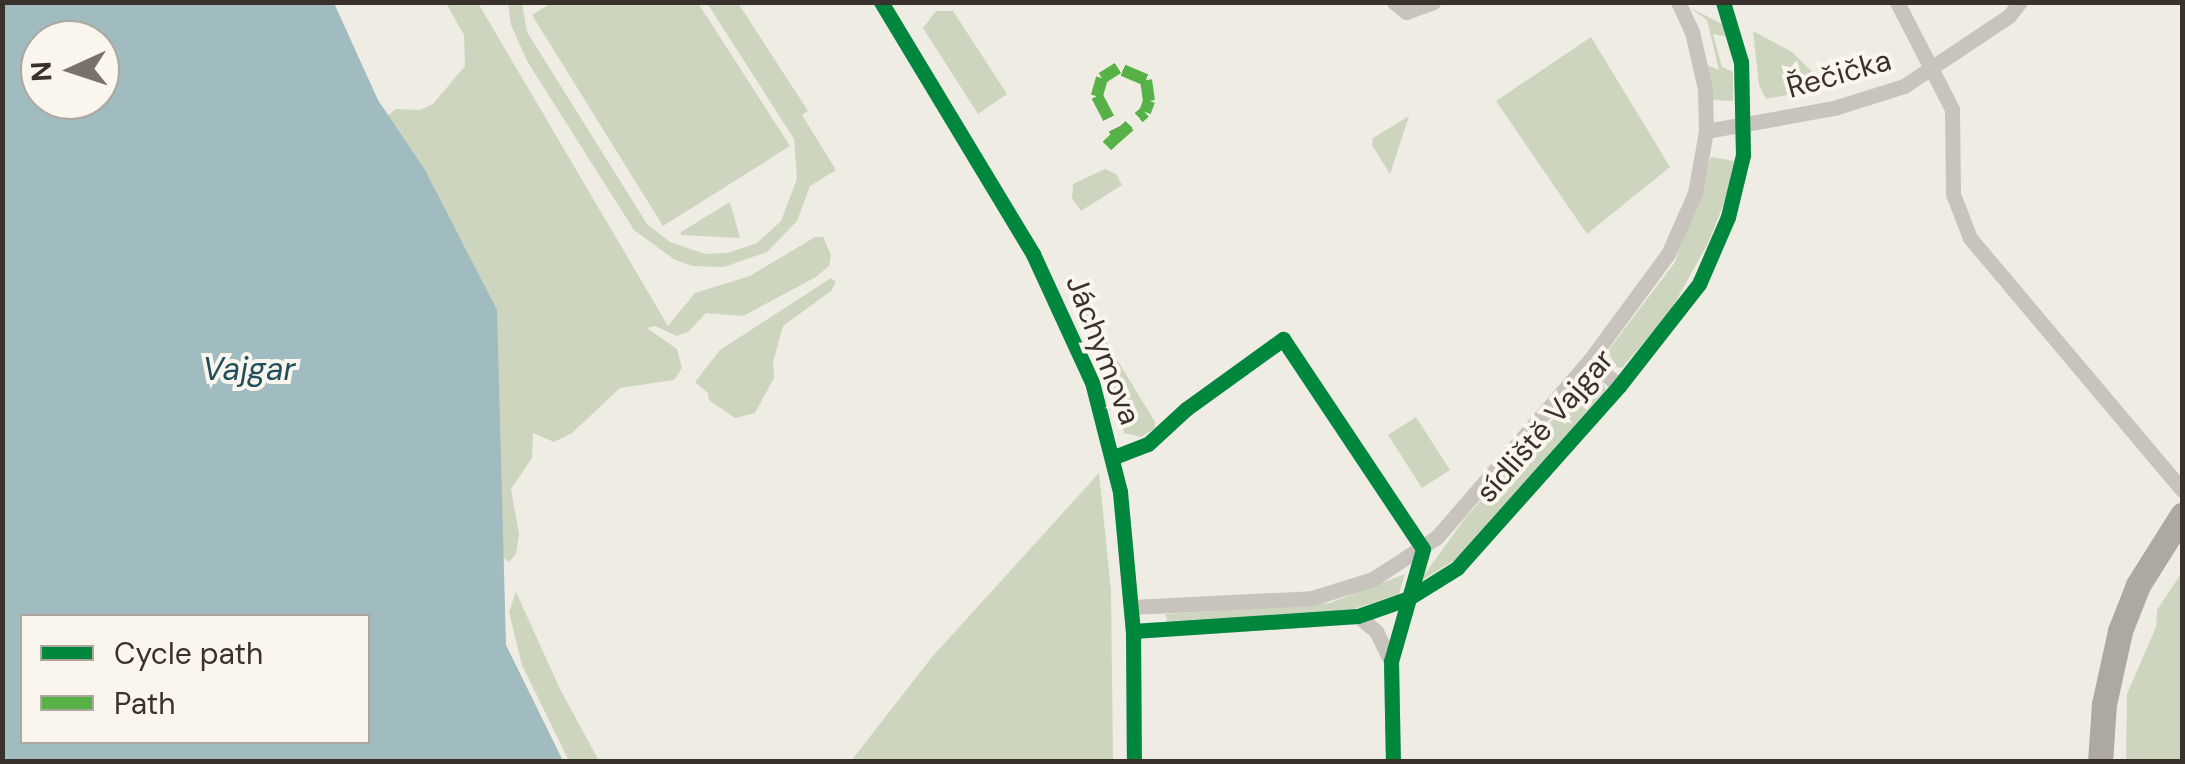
<!DOCTYPE html>
<html>
<head>
<meta charset="utf-8">
<style>
  body { margin:0 }
  #map { position:relative; width:2185px; height:764px; overflow:hidden; background:#efece4; font-family:"DM Sans",sans-serif }
  div>[style] { position:absolute }
  [style*='--x'] { left:calc(var(--x)*1px); top:calc(var(--y)*1px); width:calc(var(--w)*1px); rotate:calc(var(--a)*1deg) }
  .green>* { inset:0; background:#cdd5bf }
  .water>* { inset:0; background:#a1bcc0 }
  .minor>* { height:15px; margin:-7.5px; padding:0 7.5px; transform-origin:7.5px; border-radius:7.5px; background:#c8c3bd }
  .primary>* { height:25px; margin:-12.5px; padding:0 12.5px; transform-origin:12.5px; border-radius:12.5px; background:#ada8a2 }
  .quiet>* { height:12px; margin-top:-6px; transform-origin:0; background:repeating-linear-gradient(90deg,#56b246 0 25px,transparent 0 37px) }
  .cycleway>* { height:15px; margin:-7.5px; padding:0 7.5px; transform-origin:7.5px; border-radius:7.5px; background:#00873e }
  span { translate:-50% -50%; white-space:nowrap; text-align:center; line-height:1.15; -webkit-text-stroke:8px #faf6ed; paint-order:stroke }
  .street-label { font-size:30px; color:#39312b }
  .water-label { font-size:32px; color:#204f5b; font-style:italic }
  .frame { position:absolute; inset:0; border:5px solid #39312b; pointer-events:none }
  .legend { position:absolute; left:20px; top:614px; width:350px; height:130px; box-sizing:border-box; background:#faf6ed; border:2px solid #ada79f; margin:0; padding:12px 18px; list-style:none; font-size:30px; color:#39312b }
  .legend li { display:flex; align-items:center; gap:20px; height:50px }
  .legend b { width:50px; border:2px solid #ada79f }
  .north { position:absolute; left:20px; top:20px; width:100px; height:100px; box-sizing:border-box; background:#faf6ed; border:2px solid #ada79f; border-radius:50%; rotate:267deg; font-size:28px; font-weight:700; line-height:40px; text-align:center; color:#39312b }
  .north::after { content:''; display:block; margin:auto; width:35px; height:45px; background:#79726c; clip-path:polygon(50% 0,100% 100%,50% 72%,0 100%) }
</style>
</head>
<body>
<div id="map">
  <div class="green">
    <i style="clip-path:polygon(553px 2px,698px 3px,790px 146px,663px 226px,532px 15px)"></i>
    <i style="clip-path:polygon(446px 3px,478px 3px,668px 326px,695px 293px,750px 276px,815px 237px,823px 237px,831px 255px,829px 266px,816px 277px,743px 316px,706px 313px,688px 332px,677px 336px,655px 326px,647px 328px,677px 349px,682px 368px,674px 380px,620px 388px,572px 433px,554px 442px,533px 433px,532px 458px,511px 489px,519px 534px,516px 554px,509px 562px,504px 558px,388px 115px,396px 109px,420px 110px,433px 104px,465px 66px,464px 35px)"></i>
    <i style="clip-path:polygon(508px 3px,522px 3px,527px 32px,647px 224px,670px 242px,705px 254px,727px 253px,757px 243px,781px 221px,797px 179px,794px 139px,707px 3px,738px 3px,808px 111px,802px 115px,836px 170px,810px 186px,797px 221px,767px 252px,724px 267px,693px 266px,675px 260px,634px 230px,527px 61px,511px 25px)"></i>
    <i style="clip-path:polygon(1689px 7px,1722px 24px,1727px 37px,1713px 34px,1722px 67px,1733px 72px,1733px 101px,1710px 100px,1707px 65px,1719px 70px,1707px 20px)"></i>
    <i style="clip-path:polygon(936px 11px,953px 11px,1007px 94px,978px 114px,923px 28px)"></i>
    <i style="clip-path:polygon(1753px 31px,1792px 52px,1828px 87px,1766px 99px,1759px 85px)"></i>
    <i style="clip-path:polygon(1591px 37px,1670px 167px,1587px 234px,1496px 101px)"></i>
    <i style="clip-path:polygon(1409px 116px,1390px 174px,1372px 145px,1373px 138px)"></i>
    <i style="clip-path:polygon(1711px 157px,1734px 161px,1727px 196px,1708px 243px,1671px 310px,1622px 368px,1616px 367px,1608px 351px,1675px 262px)"></i>
    <i style="clip-path:polygon(1105px 169px,1116px 174px,1122px 185px,1081px 211px,1072px 198px,1073px 184px)"></i>
    <i style="clip-path:polygon(730px 202px,740px 238px,681px 235px,681px 232px)"></i>
    <i style="clip-path:polygon(1064px 277px,1110px 347px,1104px 373px,1092px 340px)"></i>
    <i style="clip-path:polygon(831px 278px,836px 282px,831px 291px,783px 326px,773px 362px,774px 378px,755px 413px,735px 418px,709px 400px,708px 393px,695px 382px,720px 350px)"></i>
    <i style="clip-path:polygon(1113px 353px,1155px 422px,1155px 428px,1141px 437px,1124px 433px,1106px 381px)"></i>
    <i style="clip-path:polygon(1590px 378px,1600px 379px,1606px 389px,1458px 558px,1419px 582px,1466px 517px)"></i>
    <i style="clip-path:polygon(1416px 417px,1450px 470px,1422px 488px,1388px 435px)"></i>
    <i style="clip-path:polygon(1099px 473px,1111px 591px,1113px 761px,851px 761px,932px 657px)"></i>
    <i style="clip-path:polygon(2182px 572px,2182px 761px,2126px 761px,2127px 694px,2156px 627px,2157px 610px)"></i>
    <i style="clip-path:polygon(1405px 574px,1399px 594px,1348px 611px,1167px 621px,1166px 614px,1330px 603px)"></i>
    <i style="clip-path:polygon(516px 592px,560px 689px,599px 761px,569px 761px,522px 665px,509px 612px)"></i>
  </div>
  <div class="water">
    <i style="clip-path:polygon(evenodd,2px 3px,334px 3px,378px 100px,425px 170px,497px 310px,506px 645px,563px 761px,3px 761px,2px 3px,40px 40px,100px 40px,100px 100px,40px 100px,40px 40px,2px 3px,22px 616px,368px 616px,368px 742px,22px 742px,22px 616px)"></i>
  </div>
  <div class="minor">
    <i style="--x:881;--y:2;--w:294;--a:58.9"></i>
    <i style="--x:1033;--y:254;--w:141;--a:65.3"></i>
    <i style="--x:1092;--y:382;--w:114;--a:75.7"></i>
    <i style="--x:1120;--y:492;--w:140;--a:84.7"></i>
    <i style="--x:1133;--y:631;--w:131;--a:89.6"></i>
    <i style="--x:1394;--y:2;--w:16;--a:40"></i>
    <i style="--x:1406;--y:12;--w:29;--a:-20"></i>
    <i style="--x:1897;--y:2;--w:120;--a:62.8"></i>
    <i style="--x:1952;--y:109;--w:85;--a:89.3"></i>
    <i style="--x:1953;--y:194;--w:47;--a:68.9"></i>
    <i style="--x:1970;--y:238;--w:329;--a:49.9"></i>
    <i style="--x:1706;--y:131;--w:130;--a:-10.2"></i>
    <i style="--x:1834;--y:108;--w:73;--a:-17.4"></i>
    <i style="--x:1904;--y:86;--w:126;--a:-33.7"></i>
    <i style="--x:2009;--y:16;--w:18;--a:-52"></i>
    <i style="--x:1590;--y:360;--w:39;--a:42"></i>
    <i style="--x:1114;--y:457;--w:36;--a:-21"></i>
    <i style="--x:1148;--y:444;--w:52;--a:-42.6"></i>
    <i style="--x:1186;--y:409;--w:120;--a:-35.8"></i>
    <i style="--x:1283;--y:339;--w:252;--a:56.3"></i>
    <i style="--x:1423;--y:549;--w:116;--a:105.9"></i>
    <i style="--x:1391;--y:661;--w:101;--a:88.9"></i>
    <i style="--x:1131;--y:607;--w:181;--a:-2.8"></i>
    <i style="--x:1312;--y:598;--w:64;--a:-17.3"></i>
    <i style="--x:1373;--y:579;--w:77;--a:-33.3"></i>
    <i style="--x:1437;--y:537;--w:234;--a:-49.2"></i>
    <i style="--x:1590;--y:360;--w:132;--a:-53.7"></i>
    <i style="--x:1668;--y:254;--w:67;--a:-66.1"></i>
    <i style="--x:1695;--y:193;--w:63;--a:-79.9"></i>
    <i style="--x:1706;--y:131;--w:42;--a:-91.4"></i>
    <i style="--x:1705;--y:89;--w:58;--a:-102.8"></i>
    <i style="--x:1692;--y:32;--w:33;--a:-115"></i>
    <i style="--x:1358;--y:616;--w:23;--a:40"></i>
    <i style="--x:1376;--y:631;--w:32;--a:64"></i>
    <i style="--x:1133;--y:631;--w:225;--a:-3.8"></i>
    <i style="--x:1358;--y:616;--w:54;--a:-19.4"></i>
    <i style="--x:1409;--y:598;--w:57;--a:-32"></i>
    <i style="--x:1457;--y:568;--w:244;--a:-48.3"></i>
    <i style="--x:1619;--y:386;--w:130;--a:-51.9"></i>
    <i style="--x:1699;--y:284;--w:73;--a:-66.6"></i>
    <i style="--x:1728;--y:217;--w:64;--a:-76.4"></i>
    <i style="--x:1743;--y:155;--w:93;--a:-91.2"></i>
    <i style="--x:1741;--y:62;--w:63;--a:-106.7"></i>
  </div>
  <div class="primary">
    <i style="--x:2100;--y:762;--w:58;--a:-86.1"></i>
    <i style="--x:2104;--y:704;--w:75;--a:-77.6"></i>
    <i style="--x:2120;--y:631;--w:49;--a:-68.6"></i>
    <i style="--x:2138;--y:585;--w:83;--a:-57.8"></i>
  </div>
  <div class="quiet">
    <i style="--x:1107;--y:146;--w:6;--a:-45"></i>
    <i style="--x:1111;--y:142;--w:45;--a:-41.4"></i>
    <i style="--x:1145;--y:112;--w:12;--a:-70"></i>
    <i style="--x:1149;--y:101;--w:21;--a:-98"></i>
    <i style="--x:1146;--y:80;--w:30;--a:-157"></i>
    <i style="--x:1118;--y:68;--w:19;--a:148"></i>
    <i style="--x:1102;--y:78;--w:19;--a:106"></i>
    <i style="--x:1097;--y:96;--w:45;--a:62.3"></i>
  </div>
  <div class="cycleway">
    <i style="--x:881;--y:2;--w:294;--a:58.9"></i>
    <i style="--x:1033;--y:254;--w:141;--a:65.3"></i>
    <i style="--x:1092;--y:382;--w:114;--a:75.7"></i>
    <i style="--x:1120;--y:492;--w:140;--a:84.7"></i>
    <i style="--x:1133;--y:631;--w:131;--a:89.6"></i>
    <i style="--x:1114;--y:457;--w:36;--a:-21"></i>
    <i style="--x:1148;--y:444;--w:52;--a:-42.6"></i>
    <i style="--x:1186;--y:409;--w:120;--a:-35.8"></i>
    <i style="--x:1283;--y:339;--w:252;--a:56.3"></i>
    <i style="--x:1423;--y:549;--w:116;--a:105.9"></i>
    <i style="--x:1391;--y:661;--w:101;--a:88.9"></i>
    <i style="--x:1133;--y:631;--w:225;--a:-3.8"></i>
    <i style="--x:1358;--y:616;--w:54;--a:-19.4"></i>
    <i style="--x:1409;--y:598;--w:57;--a:-32"></i>
    <i style="--x:1457;--y:568;--w:244;--a:-48.3"></i>
    <i style="--x:1619;--y:386;--w:130;--a:-51.9"></i>
    <i style="--x:1699;--y:284;--w:73;--a:-66.6"></i>
    <i style="--x:1728;--y:217;--w:64;--a:-76.4"></i>
    <i style="--x:1743;--y:155;--w:93;--a:-91.2"></i>
    <i style="--x:1741;--y:62;--w:63;--a:-106.7"></i>
  </div>
  <div class="street-label">
    <span style="left:1839px;top:74px;rotate:-16deg">Řečička</span>
    <span style="left:1103px;top:350px;rotate:69deg">Jáchymova</span>
    <span style="left:1545px;top:426px;rotate:-49deg">sídliště Vajgar</span>
  </div>
  <div class="water-label">
    <span style="left:249px;top:369px">Vajgar</span>
  </div>
  <div class="frame"></div>
  <ul class="legend">
  <li><b style="height:12px;background:#00873e"></b>Cycle path</li>
  <li><b style="height:12px;background:#56b246"></b>Path</li>
  </ul>
  <div class="north">N</div>
</div>
</body>
</html>
